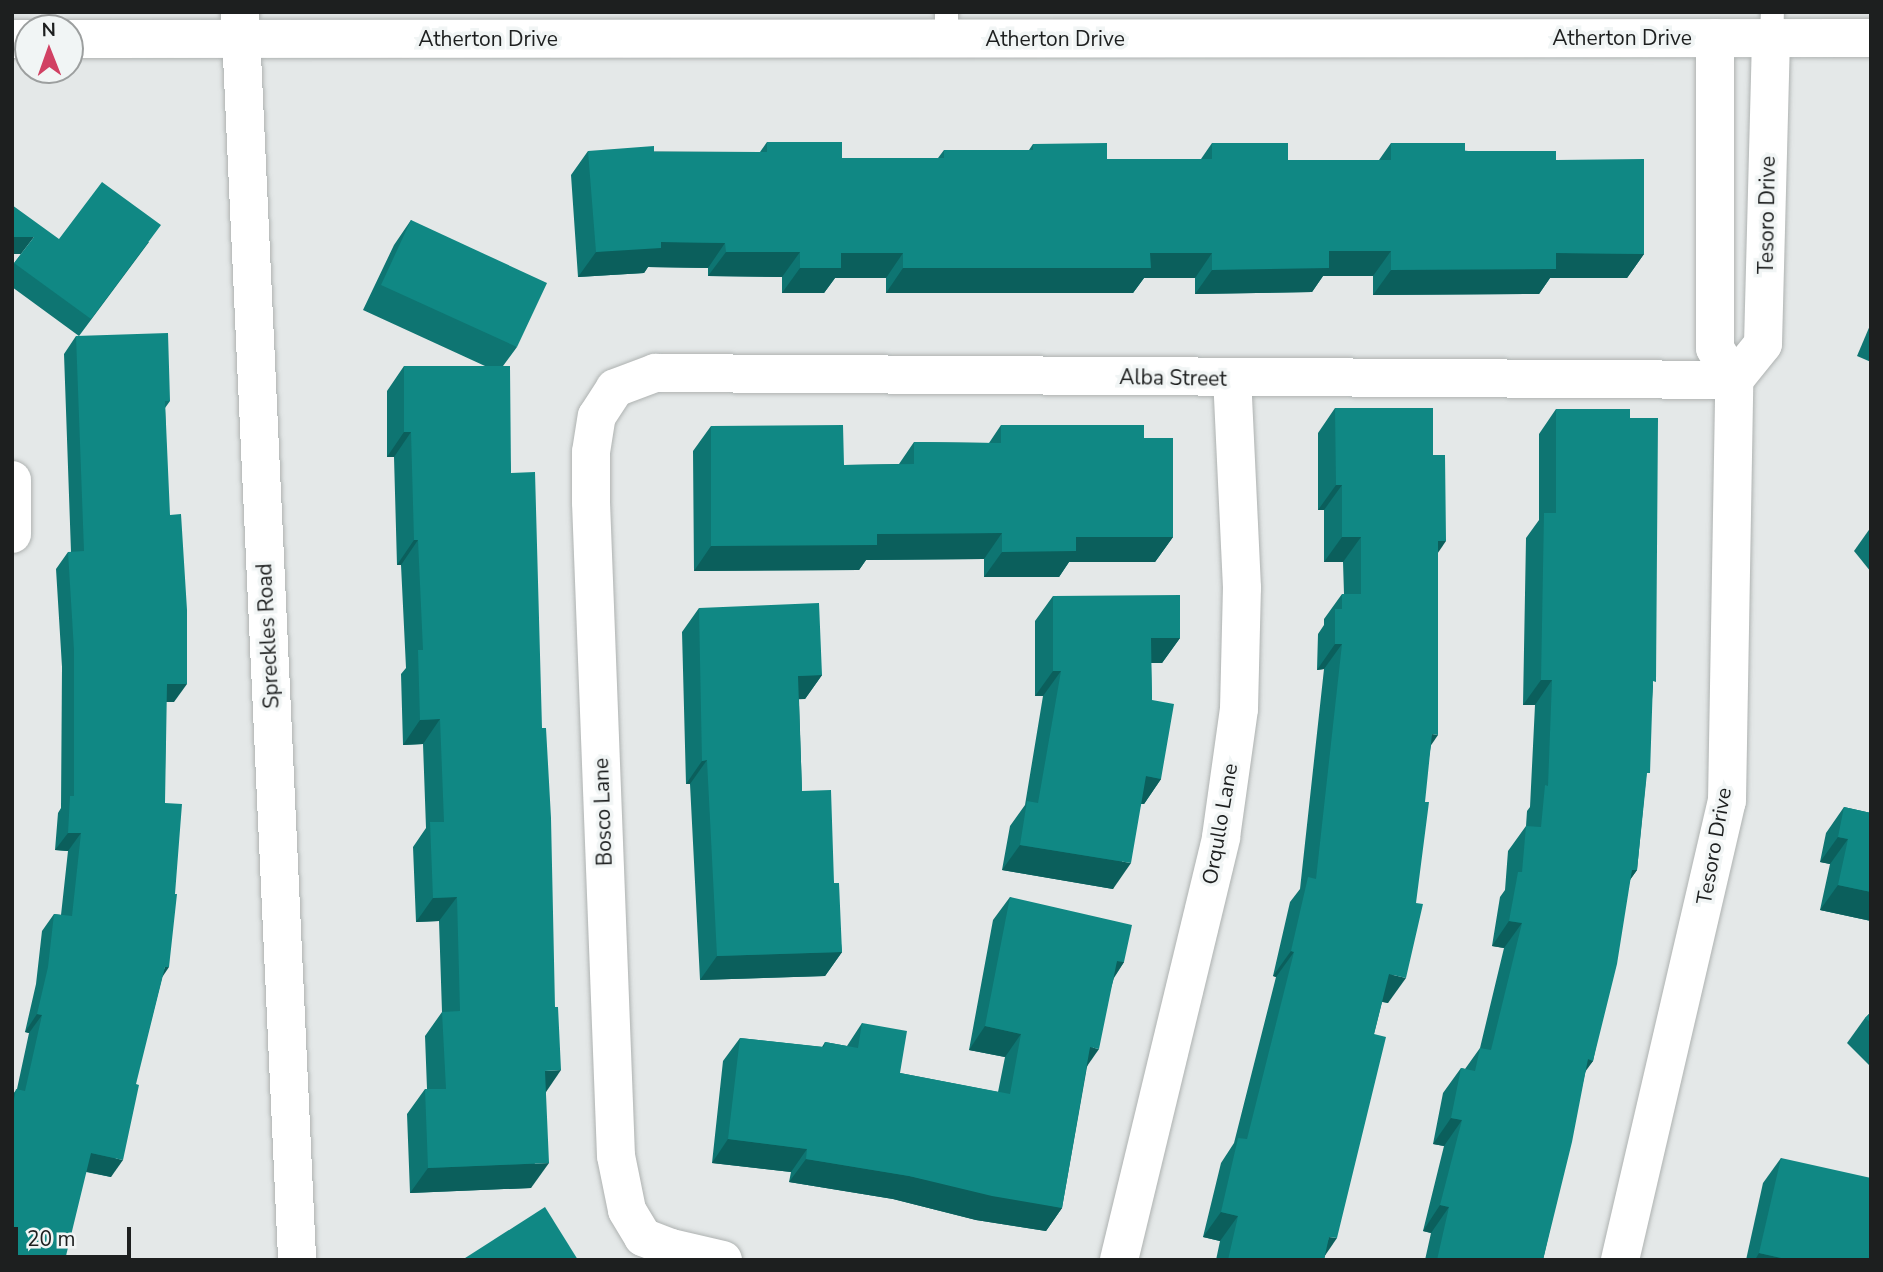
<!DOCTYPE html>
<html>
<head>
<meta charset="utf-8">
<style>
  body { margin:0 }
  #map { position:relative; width:1883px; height:1272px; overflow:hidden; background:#e4e8e8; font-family:"Nunito Sans",sans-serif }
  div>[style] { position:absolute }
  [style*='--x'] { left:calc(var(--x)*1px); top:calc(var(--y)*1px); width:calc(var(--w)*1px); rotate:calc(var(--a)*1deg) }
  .roads { filter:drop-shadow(0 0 2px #aeb2b1) drop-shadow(0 0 2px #aeb2b1) }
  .lane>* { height:23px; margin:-11.5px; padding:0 11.5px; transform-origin:11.5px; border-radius:11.5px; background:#fff }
  .street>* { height:38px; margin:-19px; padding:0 19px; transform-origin:19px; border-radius:19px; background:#fff }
  .secondary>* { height:38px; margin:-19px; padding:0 19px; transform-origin:19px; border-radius:19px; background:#fff }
  .wall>* { inset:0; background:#0e7572 }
  .shaded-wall>* { inset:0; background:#0b5f5c }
  .building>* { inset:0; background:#108884 }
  span { translate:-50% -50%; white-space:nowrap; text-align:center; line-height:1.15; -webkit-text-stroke:7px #f1f5f5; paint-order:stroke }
  .street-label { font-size:21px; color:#1d1f1f }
  .frame { position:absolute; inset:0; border:14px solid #1d1f1f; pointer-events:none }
  .north { position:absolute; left:14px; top:14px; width:70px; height:70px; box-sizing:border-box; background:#f1f5f5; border:2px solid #9c9f9f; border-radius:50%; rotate:359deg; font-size:19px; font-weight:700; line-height:28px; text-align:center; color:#1d1f1f }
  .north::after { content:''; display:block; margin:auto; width:24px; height:32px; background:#d14163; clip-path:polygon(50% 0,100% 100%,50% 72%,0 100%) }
  .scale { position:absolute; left:14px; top:1227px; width:117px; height:32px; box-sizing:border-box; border:4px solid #1d1f1f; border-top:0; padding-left:9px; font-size:21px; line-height:24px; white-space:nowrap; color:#1d1f1f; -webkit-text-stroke:5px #f1f5f5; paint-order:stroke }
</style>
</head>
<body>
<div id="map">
  <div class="roads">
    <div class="lane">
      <i style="--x:946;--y:12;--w:27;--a:90"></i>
      <i style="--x:1771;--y:38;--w:26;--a:-88"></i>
    </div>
    <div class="street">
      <i style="--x:12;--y:480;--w:54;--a:90"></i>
      <i style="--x:723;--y:1260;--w:53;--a:-167"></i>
      <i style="--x:671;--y:1248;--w:30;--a:-159"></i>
      <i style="--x:643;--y:1237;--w:31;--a:-121"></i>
      <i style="--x:627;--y:1210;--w:55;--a:-101.5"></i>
      <i style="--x:616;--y:1156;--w:654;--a:-92.19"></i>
      <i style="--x:591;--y:502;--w:50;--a:-90"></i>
      <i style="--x:591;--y:452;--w:36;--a:-81"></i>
      <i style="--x:597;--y:416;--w:33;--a:-57"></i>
      <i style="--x:615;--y:388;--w:43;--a:-20.6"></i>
      <i style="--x:655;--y:373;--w:1079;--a:0.37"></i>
      <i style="--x:1119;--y:1260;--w:435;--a:-76.4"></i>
      <i style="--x:1221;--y:837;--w:129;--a:-82"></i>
      <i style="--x:1239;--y:709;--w:121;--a:-88.6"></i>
      <i style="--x:1242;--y:588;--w:209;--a:-92.7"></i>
    </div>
    <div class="secondary">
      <i style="--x:240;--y:12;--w:1249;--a:87.38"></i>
      <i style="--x:12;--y:39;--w:16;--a:0"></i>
      <i style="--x:70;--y:39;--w:1801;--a:-0.03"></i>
      <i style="--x:1734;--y:380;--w:46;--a:-51.1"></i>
      <i style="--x:1763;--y:344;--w:306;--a:-88.5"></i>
      <i style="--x:1620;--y:1260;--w:471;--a:-76.9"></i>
      <i style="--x:1727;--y:801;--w:421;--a:-89"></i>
      <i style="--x:1734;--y:380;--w:37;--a:-121"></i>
      <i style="--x:1715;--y:348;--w:310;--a:-90"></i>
    </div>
  </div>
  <div class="wall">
    <i style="clip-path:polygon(767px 142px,842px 158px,938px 158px,944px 150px,1029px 150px,1033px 144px,1107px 159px,1201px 159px,1212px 143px,1288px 160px,1379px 160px,1391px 143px,1556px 160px,1644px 254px,1627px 278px,1550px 278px,1539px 294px,1373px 295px,1373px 276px,1323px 276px,1312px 292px,1195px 294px,1195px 278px,1144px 278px,1133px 293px,886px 293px,886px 278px,835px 278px,824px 293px,782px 293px,782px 277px,708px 276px,708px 268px,648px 267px,644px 273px,578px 277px,571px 175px,588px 151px,760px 152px)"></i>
    <i style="clip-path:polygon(411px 220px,517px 347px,503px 366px,511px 473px,546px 1092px,531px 1188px,410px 1193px,407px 1114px,425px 1089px,427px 1089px,425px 1036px,442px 1012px,439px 921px,416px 922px,413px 847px,426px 828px,423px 744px,403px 745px,401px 674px,406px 668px,401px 565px,397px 565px,394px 457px,387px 457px,387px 391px,404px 366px,485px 366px,363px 310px,394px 245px)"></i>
    <i style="clip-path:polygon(59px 239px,149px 242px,79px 336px,170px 401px,165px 408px,174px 702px,166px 702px,162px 978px,111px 1177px,86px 1172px,12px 1260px,12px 1095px,17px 1089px,29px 1033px,25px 1032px,36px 984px,42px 931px,54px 914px,61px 915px,68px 851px,55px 850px,58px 813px,61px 808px,62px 667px,56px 569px,68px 552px,71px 552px,64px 354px,76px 336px,79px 336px,12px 287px,12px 266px,21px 254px)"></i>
    <i style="clip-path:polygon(1871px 323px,1871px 362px,1857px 356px)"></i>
    <i style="clip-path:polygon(1335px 408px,1433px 455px,1438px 553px,1431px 745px,1388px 1003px,1382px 1002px,1374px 1034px,1324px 1260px,1216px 1260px,1220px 1241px,1203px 1237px,1221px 1163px,1234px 1143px,1276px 977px,1273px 976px,1290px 902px,1300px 889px,1324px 669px,1317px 670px,1318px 634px,1324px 625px,1324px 619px,1342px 594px,1344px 594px,1343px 562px,1324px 562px,1324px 510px,1318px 510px,1318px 433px)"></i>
    <i style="clip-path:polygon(1556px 409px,1630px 418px,1653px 686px,1646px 778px,1637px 870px,1630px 880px,1593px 1061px,1586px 1069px,1543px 1260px,1425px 1260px,1431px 1233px,1423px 1231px,1444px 1146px,1433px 1144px,1443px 1093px,1461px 1068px,1465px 1069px,1480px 1048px,1504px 948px,1492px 946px,1500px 897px,1505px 890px,1508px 851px,1526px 826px,1527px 811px,1530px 807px,1535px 705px,1523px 705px,1526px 538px,1539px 520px,1539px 434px)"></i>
    <i style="clip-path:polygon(1001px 425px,1144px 438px,1173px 537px,1155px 562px,1069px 562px,1059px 577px,984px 577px,984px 559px,866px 560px,859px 570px,694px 571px,693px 451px,711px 426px,844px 465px,899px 464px,914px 442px,989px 443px)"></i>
    <i style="clip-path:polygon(1871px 527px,1871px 572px,1854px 551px)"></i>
    <i style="clip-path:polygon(1053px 596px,1180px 638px,1162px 663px,1151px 663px,1152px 700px,1161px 779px,1144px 804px,1141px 804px,1113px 889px,1002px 870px,1010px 826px,1025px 805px,1043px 696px,1035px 696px,1035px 621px)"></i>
    <i style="clip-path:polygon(699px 608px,822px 675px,805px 699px,799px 699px,802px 791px,834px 883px,842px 952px,825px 976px,700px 980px,690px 784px,686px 784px,682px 632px)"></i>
    <i style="clip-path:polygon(1844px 807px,1871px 813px,1871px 921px,1820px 910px,1830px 864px,1820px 862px,1826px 833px)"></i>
    <i style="clip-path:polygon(1010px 897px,1124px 962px,1114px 978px,1087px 1067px,1062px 1208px,1046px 1231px,976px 1220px,893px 1199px,789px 1182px,791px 1172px,712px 1163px,723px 1061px,740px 1038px,822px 1047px,825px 1042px,847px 1046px,862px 1023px,900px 1073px,998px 1092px,1005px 1057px,969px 1050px,993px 920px)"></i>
    <i style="clip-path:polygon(1871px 1012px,1871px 1067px,1847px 1043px,1865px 1018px)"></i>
    <i style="clip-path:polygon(1781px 1158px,1871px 1260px,1746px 1260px,1763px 1183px)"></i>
  </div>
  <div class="shaded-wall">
    <i style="clip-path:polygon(12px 237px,34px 237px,21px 254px,12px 254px)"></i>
    <i style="clip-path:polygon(661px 242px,725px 243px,708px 268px,648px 267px,644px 273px,578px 277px,596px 252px)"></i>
    <i style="clip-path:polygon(1329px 251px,1391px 251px,1373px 276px,1323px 276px,1312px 292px,1195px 294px,1212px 270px)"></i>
    <i style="clip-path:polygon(726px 252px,800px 252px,782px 277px,708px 276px)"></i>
    <i style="clip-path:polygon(841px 253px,903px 253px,886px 278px,835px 278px,824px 293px,782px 293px,800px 268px)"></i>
    <i style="clip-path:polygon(1150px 253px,1212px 253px,1195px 278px,1144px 278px,1133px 293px,886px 293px,903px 268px)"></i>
    <i style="clip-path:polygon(1556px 253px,1644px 254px,1627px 278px,1550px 278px,1539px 294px,1373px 295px,1391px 270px)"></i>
    <i style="clip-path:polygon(404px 432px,411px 432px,394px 457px,387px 457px)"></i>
    <i style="clip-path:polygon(1336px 485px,1342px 485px,1324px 510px,1318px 510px)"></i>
    <i style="clip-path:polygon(1002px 533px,984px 559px,866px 560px,859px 570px,694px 571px,711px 546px,877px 534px)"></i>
    <i style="clip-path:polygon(1076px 537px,1173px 537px,1155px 562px,1069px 562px,1059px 577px,984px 577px,1002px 552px)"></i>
    <i style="clip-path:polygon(1342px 537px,1361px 537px,1343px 562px,1324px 562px)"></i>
    <i style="clip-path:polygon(414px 540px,418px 540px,401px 565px,397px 565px)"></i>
    <i style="clip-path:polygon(1438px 541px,1446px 541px,1429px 566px)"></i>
    <i style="clip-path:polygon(1151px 638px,1180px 638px,1162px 663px,1133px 663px)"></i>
    <i style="clip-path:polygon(1335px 644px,1342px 644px,1324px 669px,1317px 670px)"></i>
    <i style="clip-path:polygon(1053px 671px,1061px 671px,1043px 696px,1035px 696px)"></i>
    <i style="clip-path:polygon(822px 675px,805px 699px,781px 700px,798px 676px)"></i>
    <i style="clip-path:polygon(1541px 680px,1552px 680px,1535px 705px,1523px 705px)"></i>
    <i style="clip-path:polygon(167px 684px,187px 684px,174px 702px,154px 702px)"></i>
    <i style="clip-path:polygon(440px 719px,423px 744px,403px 745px,420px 720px)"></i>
    <i style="clip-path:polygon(1432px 734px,1438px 735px,1421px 760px)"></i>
    <i style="clip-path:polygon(707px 760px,690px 784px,686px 784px,702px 761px)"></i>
    <i style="clip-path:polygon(1146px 776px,1161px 779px,1144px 804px,1128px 802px)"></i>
    <i style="clip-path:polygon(68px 833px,81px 833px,68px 851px,55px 850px)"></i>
    <i style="clip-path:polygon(1838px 837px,1848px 839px,1830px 864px,1820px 862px)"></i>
    <i style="clip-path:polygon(1020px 845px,1131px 863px,1113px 889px,1002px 870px)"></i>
    <i style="clip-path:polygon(1632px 870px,1637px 870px,1619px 895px)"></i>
    <i style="clip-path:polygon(1838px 885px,1871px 892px,1871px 921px,1820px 910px)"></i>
    <i style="clip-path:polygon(457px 897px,439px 921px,416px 922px,433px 898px)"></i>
    <i style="clip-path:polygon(1509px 921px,1522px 923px,1504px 948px,1492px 946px)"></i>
    <i style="clip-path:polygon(1291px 951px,1294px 952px,1276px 977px,1273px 976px)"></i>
    <i style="clip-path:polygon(842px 952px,825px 976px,700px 980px,717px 956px)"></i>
    <i style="clip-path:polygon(1117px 961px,1124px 962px,1108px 986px)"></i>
    <i style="clip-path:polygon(165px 967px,169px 967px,157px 985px)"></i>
    <i style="clip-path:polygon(1389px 974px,1406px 978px,1388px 1003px,1371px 999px)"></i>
    <i style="clip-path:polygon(37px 1014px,42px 1015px,29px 1033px,25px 1032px)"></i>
    <i style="clip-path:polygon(985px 1026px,1021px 1034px,1005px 1057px,969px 1050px)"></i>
    <i style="clip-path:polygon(1090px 1047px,1099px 1049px,1083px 1072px)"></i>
    <i style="clip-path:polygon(1588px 1059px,1593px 1061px,1575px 1086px)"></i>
    <i style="clip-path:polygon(561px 1070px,544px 1095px,545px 1071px)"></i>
    <i style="clip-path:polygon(1451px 1118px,1462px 1120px,1444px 1146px,1433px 1144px)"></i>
    <i style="clip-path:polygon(728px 1139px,807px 1149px,791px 1172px,712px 1163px)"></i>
    <i style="clip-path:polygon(91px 1153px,123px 1160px,111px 1177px,79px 1170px)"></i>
    <i style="clip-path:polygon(806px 1159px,909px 1176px,1062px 1208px,1046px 1231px,976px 1220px,893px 1199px,789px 1182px)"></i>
    <i style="clip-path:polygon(549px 1163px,531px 1188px,410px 1193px,428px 1168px)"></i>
    <i style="clip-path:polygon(1440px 1205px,1449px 1207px,1431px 1233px,1423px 1231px)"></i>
    <i style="clip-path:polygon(1221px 1212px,1238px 1216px,1220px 1241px,1203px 1237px)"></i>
    <i style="clip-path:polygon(1329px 1237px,1337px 1238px,1322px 1260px)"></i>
    <i style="clip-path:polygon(1759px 1253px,1790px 1260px,1755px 1260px)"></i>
  </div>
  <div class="building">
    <i style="clip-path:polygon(767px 142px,842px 142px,842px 158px,944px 158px,944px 150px,1033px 150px,1033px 144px,1107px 143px,1107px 159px,1212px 159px,1212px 143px,1288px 143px,1288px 160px,1391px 160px,1391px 143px,1465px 143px,1465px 151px,1556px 151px,1556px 160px,1644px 159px,1644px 254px,1556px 253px,1556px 269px,1391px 270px,1391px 251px,1329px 251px,1329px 268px,1212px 270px,1212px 253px,1150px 253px,1151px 268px,903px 268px,903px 253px,841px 253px,841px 268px,800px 268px,800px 252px,726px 252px,725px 243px,661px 242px,661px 248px,596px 252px,588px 151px,654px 146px,654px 152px,767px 152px)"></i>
    <i style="clip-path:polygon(102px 182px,161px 225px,91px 319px,14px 263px,34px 237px,12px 237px,12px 205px,59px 239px)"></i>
    <i style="clip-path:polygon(411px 220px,547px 283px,517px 347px,381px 285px)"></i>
    <i style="clip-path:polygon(168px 333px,170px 401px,165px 401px,170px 515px,181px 514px,187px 610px,187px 684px,167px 684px,165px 803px,182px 804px,175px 894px,177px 894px,169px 967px,165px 967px,136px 1084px,139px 1085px,123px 1160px,91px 1153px,65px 1260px,12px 1260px,12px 1109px,16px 1089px,25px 1091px,42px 1015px,37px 1014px,48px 967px,54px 914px,72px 916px,81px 833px,68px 833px,70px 796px,74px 796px,74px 650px,68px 552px,84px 551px,76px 336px)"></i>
    <i style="clip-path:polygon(404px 366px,510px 366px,511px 473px,535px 472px,542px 728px,546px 728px,551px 818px,555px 1007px,558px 1007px,561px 1070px,545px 1071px,549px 1163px,428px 1168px,425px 1089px,446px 1089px,442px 1012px,460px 1011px,457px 897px,433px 898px,430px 822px,444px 822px,440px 719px,420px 720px,418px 650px,423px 650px,418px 540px,414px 540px,411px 432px,404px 432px)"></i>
    <i style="clip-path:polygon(1335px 408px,1433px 408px,1433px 455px,1445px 455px,1446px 541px,1438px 541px,1438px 735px,1432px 734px,1425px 802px,1429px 802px,1416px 903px,1423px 904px,1406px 978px,1389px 974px,1374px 1034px,1386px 1037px,1337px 1238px,1329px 1237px,1324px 1260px,1228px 1260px,1238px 1216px,1221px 1212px,1238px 1138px,1247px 1139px,1294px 952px,1291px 951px,1308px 877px,1316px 879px,1342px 644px,1335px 644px,1335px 609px,1342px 609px,1342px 594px,1361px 594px,1361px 537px,1342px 537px,1342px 485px,1336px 485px)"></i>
    <i style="clip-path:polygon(1556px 409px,1630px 409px,1630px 418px,1658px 418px,1656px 682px,1653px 681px,1650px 773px,1647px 773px,1637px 870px,1632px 870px,1617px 964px,1593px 1061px,1588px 1059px,1572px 1142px,1543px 1260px,1437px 1260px,1449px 1207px,1440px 1205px,1462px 1120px,1451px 1118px,1461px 1068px,1475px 1071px,1480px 1048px,1491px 1050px,1522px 923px,1509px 921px,1518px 872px,1522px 872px,1526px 826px,1541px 827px,1545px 785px,1548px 786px,1552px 680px,1541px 680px,1544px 513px,1556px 513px)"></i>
    <i style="clip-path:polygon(843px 425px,844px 465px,914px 464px,914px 442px,1001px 443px,1001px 425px,1144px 425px,1144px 438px,1173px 438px,1173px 537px,1076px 537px,1076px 551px,1002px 552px,1002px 533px,877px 534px,877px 545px,711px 546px,711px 426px)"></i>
    <i style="clip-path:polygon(1180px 595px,1180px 638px,1151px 638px,1152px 700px,1174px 704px,1161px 779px,1146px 776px,1131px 863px,1020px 845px,1027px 801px,1038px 803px,1061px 671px,1053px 671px,1053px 596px)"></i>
    <i style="clip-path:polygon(819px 603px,822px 675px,798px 676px,802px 791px,831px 790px,834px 883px,839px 883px,842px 952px,717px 956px,707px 760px,702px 761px,699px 608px)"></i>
    <i style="clip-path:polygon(1844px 807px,1871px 813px,1871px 892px,1838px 885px,1848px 839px,1838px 837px)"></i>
    <i style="clip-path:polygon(1010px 897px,1132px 925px,1124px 962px,1117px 961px,1099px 1049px,1090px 1047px,1062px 1208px,992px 1196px,909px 1176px,806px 1159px,807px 1149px,728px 1139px,740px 1038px,824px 1047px,825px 1042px,858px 1048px,862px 1023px,907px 1031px,900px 1073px,1010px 1094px,1021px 1034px,985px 1026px)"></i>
    <i style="clip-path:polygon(1871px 1012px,1871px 1023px,1865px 1018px)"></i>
    <i style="clip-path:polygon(1781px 1158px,1871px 1178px,1871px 1260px,1790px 1260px,1759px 1253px)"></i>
    <i style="clip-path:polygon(545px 1207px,578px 1260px,462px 1260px)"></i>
  </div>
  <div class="street-label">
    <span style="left:1622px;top:38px">Atherton Drive</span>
    <span style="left:488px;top:39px">Atherton Drive</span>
    <span style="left:1055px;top:39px">Atherton Drive</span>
    <span style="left:1767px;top:215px;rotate:-89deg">Tesoro Drive</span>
    <span style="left:1173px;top:378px;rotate:1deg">Alba Street</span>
    <span style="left:268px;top:636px;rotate:-93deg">Spreckles Road</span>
    <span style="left:603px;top:812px;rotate:-92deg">Bosco Lane</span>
    <span style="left:1220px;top:824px;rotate:-80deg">Orqullo Lane</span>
    <span style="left:1714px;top:846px;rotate:-80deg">Tesoro Drive</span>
  </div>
  <div class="frame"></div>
  <div class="north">N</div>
  <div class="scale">20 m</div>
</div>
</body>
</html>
